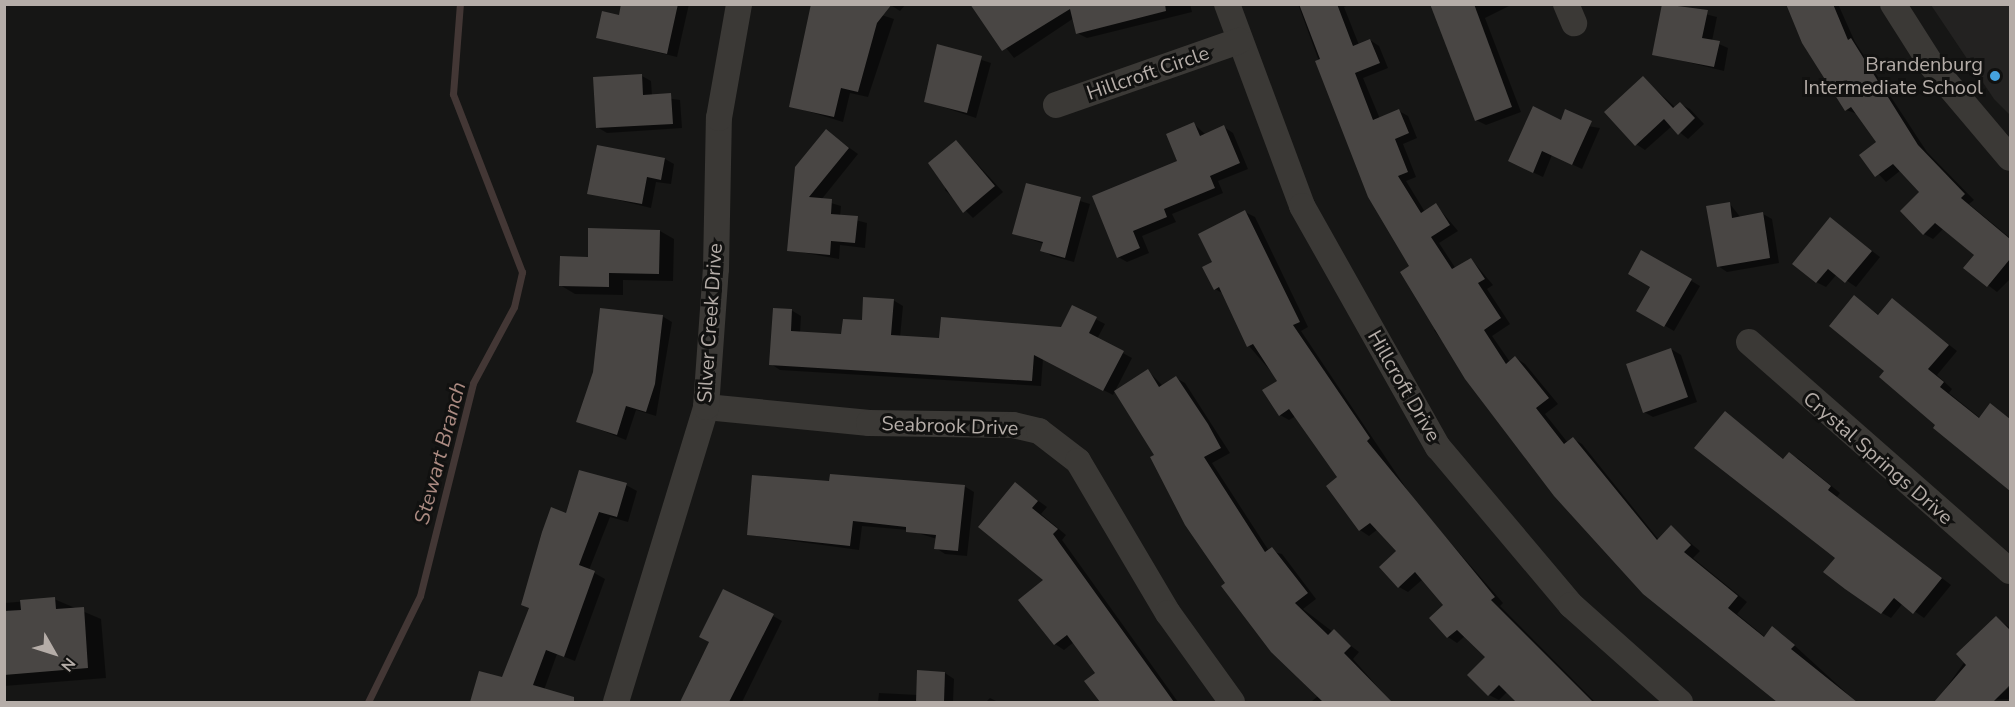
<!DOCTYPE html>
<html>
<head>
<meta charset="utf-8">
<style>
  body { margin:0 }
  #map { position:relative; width:2015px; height:707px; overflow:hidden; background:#161615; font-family:"Nunito Sans",sans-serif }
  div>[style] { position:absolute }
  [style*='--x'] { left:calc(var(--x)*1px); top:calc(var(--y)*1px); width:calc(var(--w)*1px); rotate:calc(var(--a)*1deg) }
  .built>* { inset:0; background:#232221 }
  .shadow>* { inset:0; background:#0007 }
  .stream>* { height:7px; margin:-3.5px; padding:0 3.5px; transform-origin:3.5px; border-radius:3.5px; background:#433735 }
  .building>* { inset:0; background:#494644 }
  .minor>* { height:26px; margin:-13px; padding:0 13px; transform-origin:13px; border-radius:13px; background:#3b3936 }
  .dots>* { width:16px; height:16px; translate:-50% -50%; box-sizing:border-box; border:3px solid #111110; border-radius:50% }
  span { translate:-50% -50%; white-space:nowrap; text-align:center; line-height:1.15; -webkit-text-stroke:6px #111110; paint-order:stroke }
  .poi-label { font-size:20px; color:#b5ada8 }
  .right { translate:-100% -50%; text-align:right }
  .street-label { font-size:20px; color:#b5ada8 }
  .water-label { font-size:21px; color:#ac8b82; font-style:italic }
  .frame { position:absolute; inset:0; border:6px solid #b5ada8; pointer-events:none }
  .north { position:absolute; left:24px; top:623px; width:60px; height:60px; -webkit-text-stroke:4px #111110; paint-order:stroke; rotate:129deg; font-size:16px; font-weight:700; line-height:24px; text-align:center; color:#b5ada8 }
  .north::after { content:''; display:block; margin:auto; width:21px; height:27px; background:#b5ada8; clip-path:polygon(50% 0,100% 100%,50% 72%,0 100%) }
</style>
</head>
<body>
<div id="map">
  <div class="built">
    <i style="clip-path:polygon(1931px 5px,2010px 5px,2010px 115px,1994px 99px)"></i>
  </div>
  <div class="shadow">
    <i style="clip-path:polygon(623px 4px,689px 4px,677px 57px,597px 38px,620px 17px)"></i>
    <i style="clip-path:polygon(847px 4px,894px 19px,868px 97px,850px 93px,843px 122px,791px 106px)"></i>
    <i style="clip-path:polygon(889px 4px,906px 4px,900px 11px)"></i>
    <i style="clip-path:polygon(1190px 4px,1192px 12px,1087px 38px,1077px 33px,1074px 18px,1014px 58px,973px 6px)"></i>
    <i style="clip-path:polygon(1298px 4px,1351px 4px,1344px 7px,1359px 45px,1370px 40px,1379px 46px,1388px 68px,1363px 78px,1380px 119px,1399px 111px,1408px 116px,1417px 138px,1403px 144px,1416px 177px,1406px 181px,1425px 212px,1436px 205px,1458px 231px,1439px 243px,1456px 269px,1471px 259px,1493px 285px,1487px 289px,1510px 324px,1492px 336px,1510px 362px,1516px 358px,1525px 364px,1558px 404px,1545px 414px,1568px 443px,1573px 439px,1582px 444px,1659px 540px,1671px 527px,1700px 551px,1693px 558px,1747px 602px,1737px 614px,1765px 637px,1772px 628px,1782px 634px,1853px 699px,1851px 702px,1780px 702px,1644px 592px,1555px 495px,1434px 330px,1438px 328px,1411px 266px,1369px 197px)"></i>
    <i style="clip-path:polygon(1431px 4px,1513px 4px,1485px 18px,1521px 112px,1486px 125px,1476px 120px)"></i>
    <i style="clip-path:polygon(1664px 4px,1717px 17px,1712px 41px,1728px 48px,1724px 71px,1654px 54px)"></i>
    <i style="clip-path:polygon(1788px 4px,1838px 4px,1855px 42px,1927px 152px,1974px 200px,1969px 204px,2010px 238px,2010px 279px,1997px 292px,1965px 268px,1976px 254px,1944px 228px,1933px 239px,1924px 234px,1921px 192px,1901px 170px,1886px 182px,1861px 155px,1878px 142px,1858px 114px,1846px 110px)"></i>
    <i style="clip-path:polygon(938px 46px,991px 63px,976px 118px,925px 101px)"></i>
    <i style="clip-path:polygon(642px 76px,651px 81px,652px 96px,680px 100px,682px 128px,607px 133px,597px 127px)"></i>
    <i style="clip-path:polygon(1643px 78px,1676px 108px,1680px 104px,1690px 109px,1704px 124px,1688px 139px,1672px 126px,1645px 150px,1636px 144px)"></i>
    <i style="clip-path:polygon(1562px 122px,1600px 128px,1582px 169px,1552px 155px,1543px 177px,1519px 166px)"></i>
    <i style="clip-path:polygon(1194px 124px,1206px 135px,1224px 127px,1233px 133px,1248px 169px,1218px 181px,1223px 193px,1172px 214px,1176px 222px,1142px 236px,1149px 253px,1127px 262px,1118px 257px,1094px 197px,1179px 162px)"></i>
    <i style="clip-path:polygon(826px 131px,858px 154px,821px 200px,841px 206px,840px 216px,867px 223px,865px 248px,840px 245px,839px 259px,789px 250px)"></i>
    <i style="clip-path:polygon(956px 141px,1003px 192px,973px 218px,945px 190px)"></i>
    <i style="clip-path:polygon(665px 159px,674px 164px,671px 184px,656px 182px,651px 208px,589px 193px)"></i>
    <i style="clip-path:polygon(1027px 185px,1090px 204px,1074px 262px,1052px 256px,1042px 250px,1044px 244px,1014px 233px)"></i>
    <i style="clip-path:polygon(1730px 204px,1741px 218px,1763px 214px,1772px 219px,1779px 263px,1727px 272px,1718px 266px)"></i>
    <i style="clip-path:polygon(1245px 212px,1255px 217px,1308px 327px,1301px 331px,1416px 503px,1503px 603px,1500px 606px,1595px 702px,1518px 702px,1507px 692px,1499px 700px,1489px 695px,1469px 675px,1487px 657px,1465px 636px,1457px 643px,1448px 637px,1446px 605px,1423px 579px,1408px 592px,1399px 587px,1398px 552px,1378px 529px,1369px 536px,1360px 530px,1339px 478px,1296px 416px,1289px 420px,1280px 415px,1279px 381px,1249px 346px,1224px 294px,1215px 289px,1214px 262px)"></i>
    <i style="clip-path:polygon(1830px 219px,1880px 257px,1856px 287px,1837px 274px,1826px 287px,1816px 282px)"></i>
    <i style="clip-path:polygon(660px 231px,674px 239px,673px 281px,623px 280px,623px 295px,575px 294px,560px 285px,589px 259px)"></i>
    <i style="clip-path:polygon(1642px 252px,1700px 286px,1674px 331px,1638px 310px,1652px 286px)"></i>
    <i style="clip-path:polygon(1854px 297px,1879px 315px,1892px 300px,1957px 351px,1937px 375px,1952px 389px,1949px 393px,1980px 418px,1991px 405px,2010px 419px,2010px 488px,1881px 377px,1886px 371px)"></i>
    <i style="clip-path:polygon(893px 300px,903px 306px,900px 337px,941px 339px,1062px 328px,1073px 307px,1105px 324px,1097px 339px,1132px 358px,1113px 395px,1043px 359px,1041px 386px,780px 370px,771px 364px,791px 310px,801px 316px,800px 333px,843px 335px)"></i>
    <i style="clip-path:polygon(662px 316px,672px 322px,656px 416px,636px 410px,626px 440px,578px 421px)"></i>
    <i style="clip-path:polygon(1671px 349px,1681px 355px,1697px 402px,1653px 417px,1644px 412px)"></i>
    <i style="clip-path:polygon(1148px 371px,1163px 386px,1176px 378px,1185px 383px,1230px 453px,1212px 463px,1269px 551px,1282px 554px,1316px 599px,1303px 609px,1359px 652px,1353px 659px,1391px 702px,1312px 701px,1318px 696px,1227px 583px,1156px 455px)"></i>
    <i style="clip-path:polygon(1725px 413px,1785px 460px,1789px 454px,1799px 459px,1840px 493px,1837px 497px,1951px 585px,1924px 618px,1903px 603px,1891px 618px,1882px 613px)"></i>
    <i style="clip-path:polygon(830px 482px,964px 486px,974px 492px,967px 556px,945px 554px,936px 548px,937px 539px,908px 530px,862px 526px,859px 550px,749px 535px)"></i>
    <i style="clip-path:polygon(1015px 484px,1047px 507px,1041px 514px,1066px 535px,1062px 540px,1178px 702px,1102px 702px,1086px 682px,1098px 673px,1074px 642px,1064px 650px,1055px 644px,1046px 580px)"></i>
    <i style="clip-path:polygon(626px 485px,637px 491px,628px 522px,610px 517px,589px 570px,605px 579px,575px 661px,557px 654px,544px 690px,564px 702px,472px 702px,480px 672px,503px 679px,567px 515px)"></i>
    <i style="clip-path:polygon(54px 599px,101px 619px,106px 678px,4px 686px,4px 603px)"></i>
    <i style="clip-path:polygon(773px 616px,782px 621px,742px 702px,683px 699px,710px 642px)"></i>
    <i style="clip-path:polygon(1996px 618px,2010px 628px,2010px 683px,1996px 698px,2010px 687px,2010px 699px,1936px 702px)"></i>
    <i style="clip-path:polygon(945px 673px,954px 679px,953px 702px,878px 702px,879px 693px,918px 695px)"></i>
    <i style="clip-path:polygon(990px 698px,998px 702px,986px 702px)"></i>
  </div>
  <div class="stream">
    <i style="--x:368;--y:702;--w:118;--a:-63.9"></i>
    <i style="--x:420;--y:596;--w:219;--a:-76"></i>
    <i style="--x:473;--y:383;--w:86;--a:-61.7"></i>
    <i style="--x:514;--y:307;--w:36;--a:-77"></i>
    <i style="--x:522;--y:272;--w:191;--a:-111.2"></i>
    <i style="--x:453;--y:94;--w:90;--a:-85.6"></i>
  </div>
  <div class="building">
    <i style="clip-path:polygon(621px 4px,678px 4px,667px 54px,596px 38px,602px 11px,619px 15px)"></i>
    <i style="clip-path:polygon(811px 4px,892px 4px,877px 23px,858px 92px,841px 88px,834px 117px,789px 107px)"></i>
    <i style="clip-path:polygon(970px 4px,1165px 4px,1166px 11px,1076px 34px,1070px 9px,1002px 51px)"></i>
    <i style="clip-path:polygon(1299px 4px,1337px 4px,1353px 46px,1370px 39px,1380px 63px,1355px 73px,1373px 120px,1399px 109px,1409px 133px,1395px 139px,1408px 172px,1398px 176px,1421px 213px,1436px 203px,1450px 225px,1431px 237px,1452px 269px,1471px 258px,1485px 279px,1478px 283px,1501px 318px,1484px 330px,1506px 364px,1515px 356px,1549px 398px,1536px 408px,1564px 444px,1573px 437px,1657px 540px,1671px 525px,1691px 545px,1684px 552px,1738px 596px,1728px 608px,1764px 637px,1772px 626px,1795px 645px,1791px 649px,1857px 702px,1777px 702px,1643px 594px,1554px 496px,1465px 379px,1400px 272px,1409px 266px,1368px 197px,1315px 61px,1320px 59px)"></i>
    <i style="clip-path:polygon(1430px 4px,1474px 4px,1512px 107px,1475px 121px)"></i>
    <i style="clip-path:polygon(1662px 4px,1708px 10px,1702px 38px,1720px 41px,1714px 67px,1652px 55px)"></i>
    <i style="clip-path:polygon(1786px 4px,1833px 4px,1848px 40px,1851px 38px,1918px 145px,1965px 194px,1961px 198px,2010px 239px,2010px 259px,1987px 287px,1963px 268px,1974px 255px,1935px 223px,1923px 235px,1900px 211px,1919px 192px,1893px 164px,1875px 177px,1859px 155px,1876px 142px,1851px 107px,1845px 111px,1802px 43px)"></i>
    <i style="clip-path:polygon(937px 44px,982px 56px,967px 113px,924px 102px)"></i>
    <i style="clip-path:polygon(642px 74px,643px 95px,671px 93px,673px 124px,596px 128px,593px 77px)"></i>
    <i style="clip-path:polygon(1643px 76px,1673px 108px,1680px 102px,1695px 118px,1678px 135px,1664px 119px,1635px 146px,1604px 112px)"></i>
    <i style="clip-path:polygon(1533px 106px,1561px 120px,1565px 109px,1592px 121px,1572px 165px,1542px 151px,1533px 173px,1508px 161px)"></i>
    <i style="clip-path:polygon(1194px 122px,1200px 136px,1224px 125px,1240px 163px,1210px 176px,1215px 188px,1164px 209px,1167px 217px,1133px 231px,1140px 248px,1117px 258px,1092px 196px,1177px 161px,1166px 134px)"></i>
    <i style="clip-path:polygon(826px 129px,849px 148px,809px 197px,832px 199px,831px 214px,858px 216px,855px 243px,831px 241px,830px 255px,787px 251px,795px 167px)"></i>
    <i style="clip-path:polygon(956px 140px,995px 186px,963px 213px,928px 163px)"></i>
    <i style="clip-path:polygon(597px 145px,665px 158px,661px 180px,647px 177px,642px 204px,587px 194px)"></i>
    <i style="clip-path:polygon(1026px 183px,1081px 197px,1065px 258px,1040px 251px,1043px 242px,1012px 234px)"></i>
    <i style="clip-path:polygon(1730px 202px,1732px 218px,1763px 212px,1770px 258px,1717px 267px,1706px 206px)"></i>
    <i style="clip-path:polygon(1245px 210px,1300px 322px,1293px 325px,1370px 438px,1367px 441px,1495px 597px,1491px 600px,1593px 702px,1516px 702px,1499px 685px,1488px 696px,1467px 675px,1485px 657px,1457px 630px,1447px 638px,1429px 618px,1443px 605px,1415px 572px,1398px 588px,1379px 567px,1396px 551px,1370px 523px,1359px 531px,1326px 486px,1337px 477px,1289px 409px,1279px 416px,1262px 390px,1277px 381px,1253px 344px,1247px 347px,1219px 287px,1214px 290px,1202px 267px,1212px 262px,1198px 234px)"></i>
    <i style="clip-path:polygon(1830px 217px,1872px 251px,1845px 283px,1828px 269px,1816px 283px,1792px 264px)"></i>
    <i style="clip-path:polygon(588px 228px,660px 230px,659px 274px,609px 273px,609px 287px,559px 286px,560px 256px,588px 257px)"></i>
    <i style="clip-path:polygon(1641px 250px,1692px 279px,1664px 327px,1636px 311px,1650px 287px,1628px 274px)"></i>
    <i style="clip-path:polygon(1854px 295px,1878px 315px,1892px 298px,1949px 345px,1928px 369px,1944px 382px,1940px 387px,1979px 418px,1990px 403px,2010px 419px,2010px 491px,1933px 428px,1935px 425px,1879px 377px,1884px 371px,1829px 326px)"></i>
    <i style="clip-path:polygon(863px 297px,894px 299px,891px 335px,939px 338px,941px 317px,1061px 327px,1072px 305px,1097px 317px,1089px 333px,1124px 351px,1103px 391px,1034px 355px,1032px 381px,769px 365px,773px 308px,792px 309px,791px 331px,841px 334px,843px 319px,862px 320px)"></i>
    <i style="clip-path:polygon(600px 308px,663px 315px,655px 384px,646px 412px,626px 406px,617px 435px,576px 422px,593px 372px)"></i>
    <i style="clip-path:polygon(1671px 348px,1688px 397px,1643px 413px,1626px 364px)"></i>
    <i style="clip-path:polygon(1148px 369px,1159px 387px,1176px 376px,1208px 424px,1221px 448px,1204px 457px,1265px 552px,1272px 547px,1308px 593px,1295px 603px,1328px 635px,1334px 629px,1351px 646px,1344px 653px,1392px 702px,1323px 702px,1271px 652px,1221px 586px,1225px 583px,1185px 525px,1150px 457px,1154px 455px,1114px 391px)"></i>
    <i style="clip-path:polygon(1725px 411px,1783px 459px,1789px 452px,1831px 486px,1828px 490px,1942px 578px,1913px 614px,1894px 598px,1881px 614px,1845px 589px,1823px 572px,1835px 558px,1694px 448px)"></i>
    <i style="clip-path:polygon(579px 470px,627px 483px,617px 517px,599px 512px,579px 565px,595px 571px,564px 657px,546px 650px,533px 685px,574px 697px,574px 702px,470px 702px,479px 671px,502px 677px,529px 608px,521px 605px,542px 532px,551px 507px,566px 513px)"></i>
    <i style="clip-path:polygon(830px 474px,965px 485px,958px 551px,934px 549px,936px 535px,906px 532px,906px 527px,853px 521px,850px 546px,747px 535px,752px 475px,829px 481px)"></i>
    <i style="clip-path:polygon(1015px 482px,1038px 501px,1032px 508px,1058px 529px,1053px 534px,1174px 702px,1100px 702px,1084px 681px,1095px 673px,1067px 635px,1054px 645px,1018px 600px,1043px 580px,978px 527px)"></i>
    <i style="clip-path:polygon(723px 589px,774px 614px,729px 702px,680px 702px,709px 642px,699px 637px)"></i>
    <i style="clip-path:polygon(55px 597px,56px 609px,84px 607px,88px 668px,4px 675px,4px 611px,21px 610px,20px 600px)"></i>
    <i style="clip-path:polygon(1996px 616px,2010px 630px,2010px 685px,1993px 702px,1934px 702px,1966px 665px,1956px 654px)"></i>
    <i style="clip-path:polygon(917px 670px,945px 672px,944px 702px,916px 702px)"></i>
  </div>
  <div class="minor">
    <i style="--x:1227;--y:4;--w:215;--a:69.6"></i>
    <i style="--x:1302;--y:206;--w:277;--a:60.6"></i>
    <i style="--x:1438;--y:447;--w:207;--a:49.9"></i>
    <i style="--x:1571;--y:605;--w:146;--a:41.7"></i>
    <i style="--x:1566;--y:4;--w:21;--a:67"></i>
    <i style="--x:1893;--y:4;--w:75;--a:57.6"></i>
    <i style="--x:1933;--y:67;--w:119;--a:49.8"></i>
    <i style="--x:1056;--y:105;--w:194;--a:-19.3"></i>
    <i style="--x:1749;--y:342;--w:347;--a:41.3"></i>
    <i style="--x:706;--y:407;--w:164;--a:5.6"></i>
    <i style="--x:869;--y:423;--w:144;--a:0.8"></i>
    <i style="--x:1013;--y:425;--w:27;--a:13"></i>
    <i style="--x:1039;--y:431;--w:49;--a:37.6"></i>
    <i style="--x:1078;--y:461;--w:177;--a:59.4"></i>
    <i style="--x:1168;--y:613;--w:110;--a:54.3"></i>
    <i style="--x:616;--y:702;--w:308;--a:-73"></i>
    <i style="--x:706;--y:407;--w:138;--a:-85.9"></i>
    <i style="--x:716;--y:269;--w:151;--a:-88.9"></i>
    <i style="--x:719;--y:118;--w:116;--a:-80"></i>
  </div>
  <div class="dots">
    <i style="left:1995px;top:76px;background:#45a2de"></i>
  </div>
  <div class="poi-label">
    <span class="right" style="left:1983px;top:76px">Brandenburg<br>Intermediate School</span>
  </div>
  <div class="street-label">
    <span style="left:1148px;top:73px;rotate:-19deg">Hillcroft Circle</span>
    <span style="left:710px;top:323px;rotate:-86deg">Silver Creek Drive</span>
    <span style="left:1404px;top:386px;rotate:60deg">Hillcroft Drive</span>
    <span style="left:950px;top:426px;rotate:2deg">Seabrook Drive</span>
    <span style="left:1878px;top:458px;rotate:41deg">Crystal Springs Drive</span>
  </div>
  <div class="water-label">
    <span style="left:440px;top:453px;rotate:-75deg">Stewart Branch</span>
  </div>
  <div class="frame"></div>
  <div class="north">N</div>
</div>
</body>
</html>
